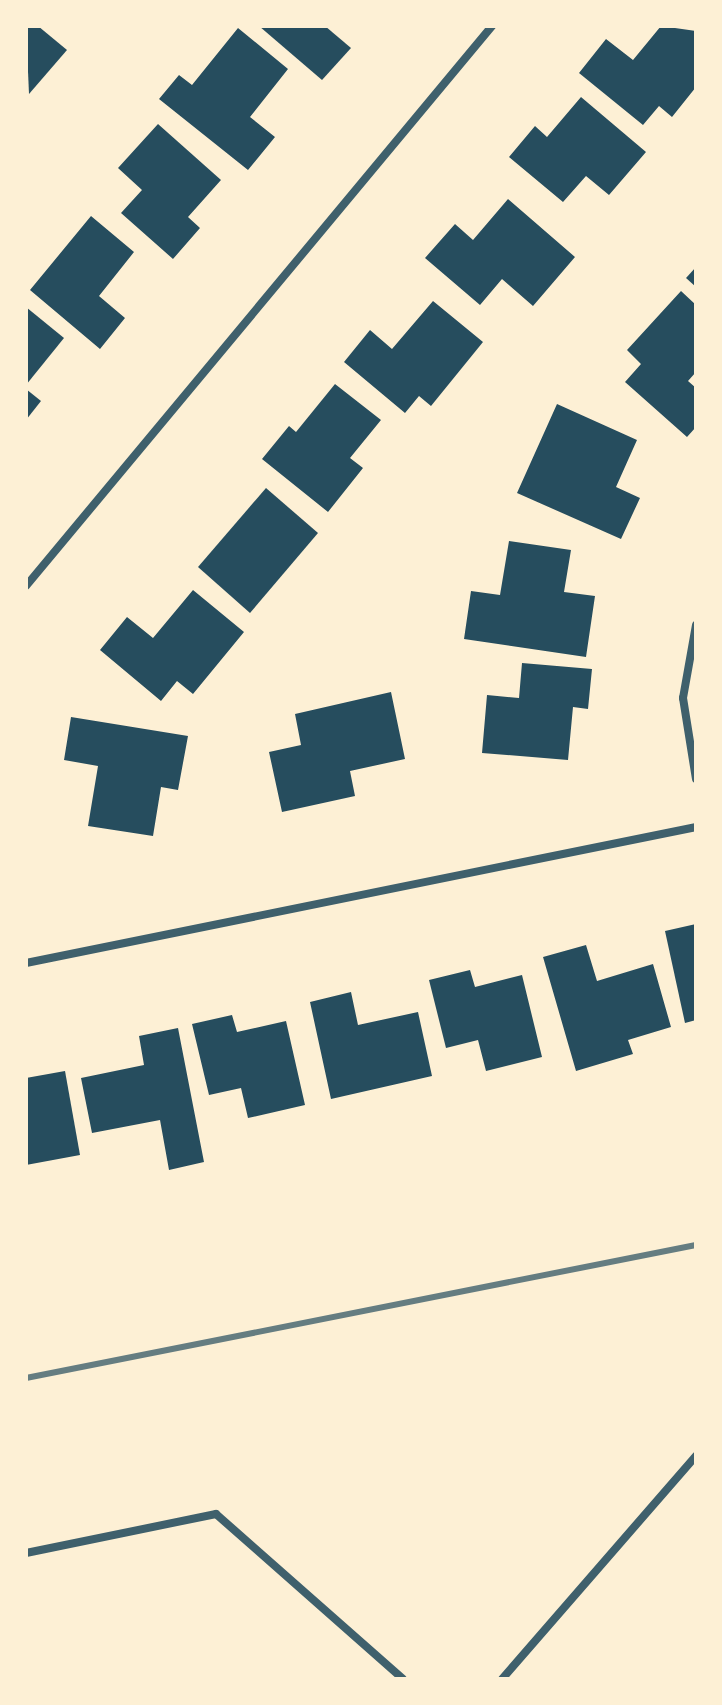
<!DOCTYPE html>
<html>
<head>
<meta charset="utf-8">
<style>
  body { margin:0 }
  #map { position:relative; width:722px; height:1705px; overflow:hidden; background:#fdf0d5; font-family:Lora,serif }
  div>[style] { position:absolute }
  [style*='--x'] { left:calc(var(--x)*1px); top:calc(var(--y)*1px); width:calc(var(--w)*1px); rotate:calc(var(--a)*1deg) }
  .building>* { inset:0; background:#264d5e }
  .minor>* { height:8px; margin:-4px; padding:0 4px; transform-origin:4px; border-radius:4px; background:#3f606c }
  .rail>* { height:6px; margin:-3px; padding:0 3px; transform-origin:3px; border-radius:3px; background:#657d81 }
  span { translate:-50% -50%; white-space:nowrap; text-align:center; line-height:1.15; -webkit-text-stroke:7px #fdf0d5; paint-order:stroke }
  .frame { position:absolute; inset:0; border:28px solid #fdf0d5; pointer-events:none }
</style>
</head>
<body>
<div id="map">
  <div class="building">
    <i style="clip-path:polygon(26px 26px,38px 26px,67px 50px,29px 94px)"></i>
    <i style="clip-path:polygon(259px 26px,325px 26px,351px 48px,322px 80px)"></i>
    <i style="clip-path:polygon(661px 26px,696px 31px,696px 87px,672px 117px,659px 106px,643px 125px,579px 73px,606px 39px,633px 60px)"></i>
    <i style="clip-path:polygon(238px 28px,288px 69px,250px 117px,275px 137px,248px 170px,159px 99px,179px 75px,192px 85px)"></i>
    <i style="clip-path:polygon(581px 97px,646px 152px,609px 195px,586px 176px,563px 202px,509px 157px,535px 126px,547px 137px)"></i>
    <i style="clip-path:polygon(158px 124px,221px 180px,188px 217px,200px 228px,173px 259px,121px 213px,142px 190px,118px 168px)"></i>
    <i style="clip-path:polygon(508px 199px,575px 257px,533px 306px,502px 279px,480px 305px,425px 258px,455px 224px,473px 240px)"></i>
    <i style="clip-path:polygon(91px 216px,134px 252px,99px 296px,125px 318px,100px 349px,30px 290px)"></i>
    <i style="clip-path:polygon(696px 267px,696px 287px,686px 278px)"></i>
    <i style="clip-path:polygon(681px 291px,696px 305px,696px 372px,688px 381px,696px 388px,696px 427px,687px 437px,625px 382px,641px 364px,627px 350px)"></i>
    <i style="clip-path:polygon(433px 301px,483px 342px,431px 406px,419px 396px,405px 413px,344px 362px,370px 330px,392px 349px)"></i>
    <i style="clip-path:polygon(26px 307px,64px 338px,26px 385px)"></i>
    <i style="clip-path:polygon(335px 384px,381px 420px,350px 458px,363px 468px,328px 512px,262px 459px,289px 426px,296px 432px)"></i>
    <i style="clip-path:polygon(26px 389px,41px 401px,26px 420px)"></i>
    <i style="clip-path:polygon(557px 404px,637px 440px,616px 487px,640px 498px,621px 539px,517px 493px)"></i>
    <i style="clip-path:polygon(266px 488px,318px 533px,250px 613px,198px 567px)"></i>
    <i style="clip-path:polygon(509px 541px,571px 550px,564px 592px,595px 596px,586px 657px,464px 639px,471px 591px,500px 595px)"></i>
    <i style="clip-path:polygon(193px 590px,244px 632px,193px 694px,177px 681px,161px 701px,100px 650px,127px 617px,153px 638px)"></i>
    <i style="clip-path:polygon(522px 663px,592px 669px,588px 709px,573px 707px,568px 760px,482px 753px,487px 695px,519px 698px)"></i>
    <i style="clip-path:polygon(391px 692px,405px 759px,350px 771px,355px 796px,282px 812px,269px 752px,301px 745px,295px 714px)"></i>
    <i style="clip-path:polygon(71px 717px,188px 736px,178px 790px,161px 787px,153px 836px,88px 826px,98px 766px,64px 760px)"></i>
    <i style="clip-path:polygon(696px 924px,696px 1020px,685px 1023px,665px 931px)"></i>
    <i style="clip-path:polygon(586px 945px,597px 981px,653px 964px,671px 1027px,628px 1040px,633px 1054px,576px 1071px,543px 957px)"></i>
    <i style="clip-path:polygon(470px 970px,475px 987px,522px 975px,542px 1057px,486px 1071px,478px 1040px,446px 1048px,429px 980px)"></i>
    <i style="clip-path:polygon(351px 992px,358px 1025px,418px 1012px,432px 1076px,331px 1099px,310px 1002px)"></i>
    <i style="clip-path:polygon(232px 1015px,237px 1032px,286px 1021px,305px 1105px,248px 1118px,241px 1088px,209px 1095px,192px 1024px)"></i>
    <i style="clip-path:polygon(178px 1028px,204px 1162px,169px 1170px,160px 1120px,92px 1133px,81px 1078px,144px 1065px,139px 1036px)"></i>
    <i style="clip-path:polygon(65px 1071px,80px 1155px,26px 1165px,26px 1078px)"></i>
  </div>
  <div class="minor">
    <i style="--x:26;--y:586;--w:729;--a:-50.23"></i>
    <i style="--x:696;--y:625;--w:74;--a:100.1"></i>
    <i style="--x:683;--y:698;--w:82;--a:80.9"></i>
    <i style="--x:26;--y:963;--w:684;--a:-11.47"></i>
    <i style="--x:26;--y:1553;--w:194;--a:-11.6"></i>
    <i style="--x:216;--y:1514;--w:249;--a:41.4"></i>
    <i style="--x:502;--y:1679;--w:296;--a:-49"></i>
  </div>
  <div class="rail">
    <i style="--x:26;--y:1378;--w:683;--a:-11.23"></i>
  </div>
  <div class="frame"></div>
</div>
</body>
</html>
